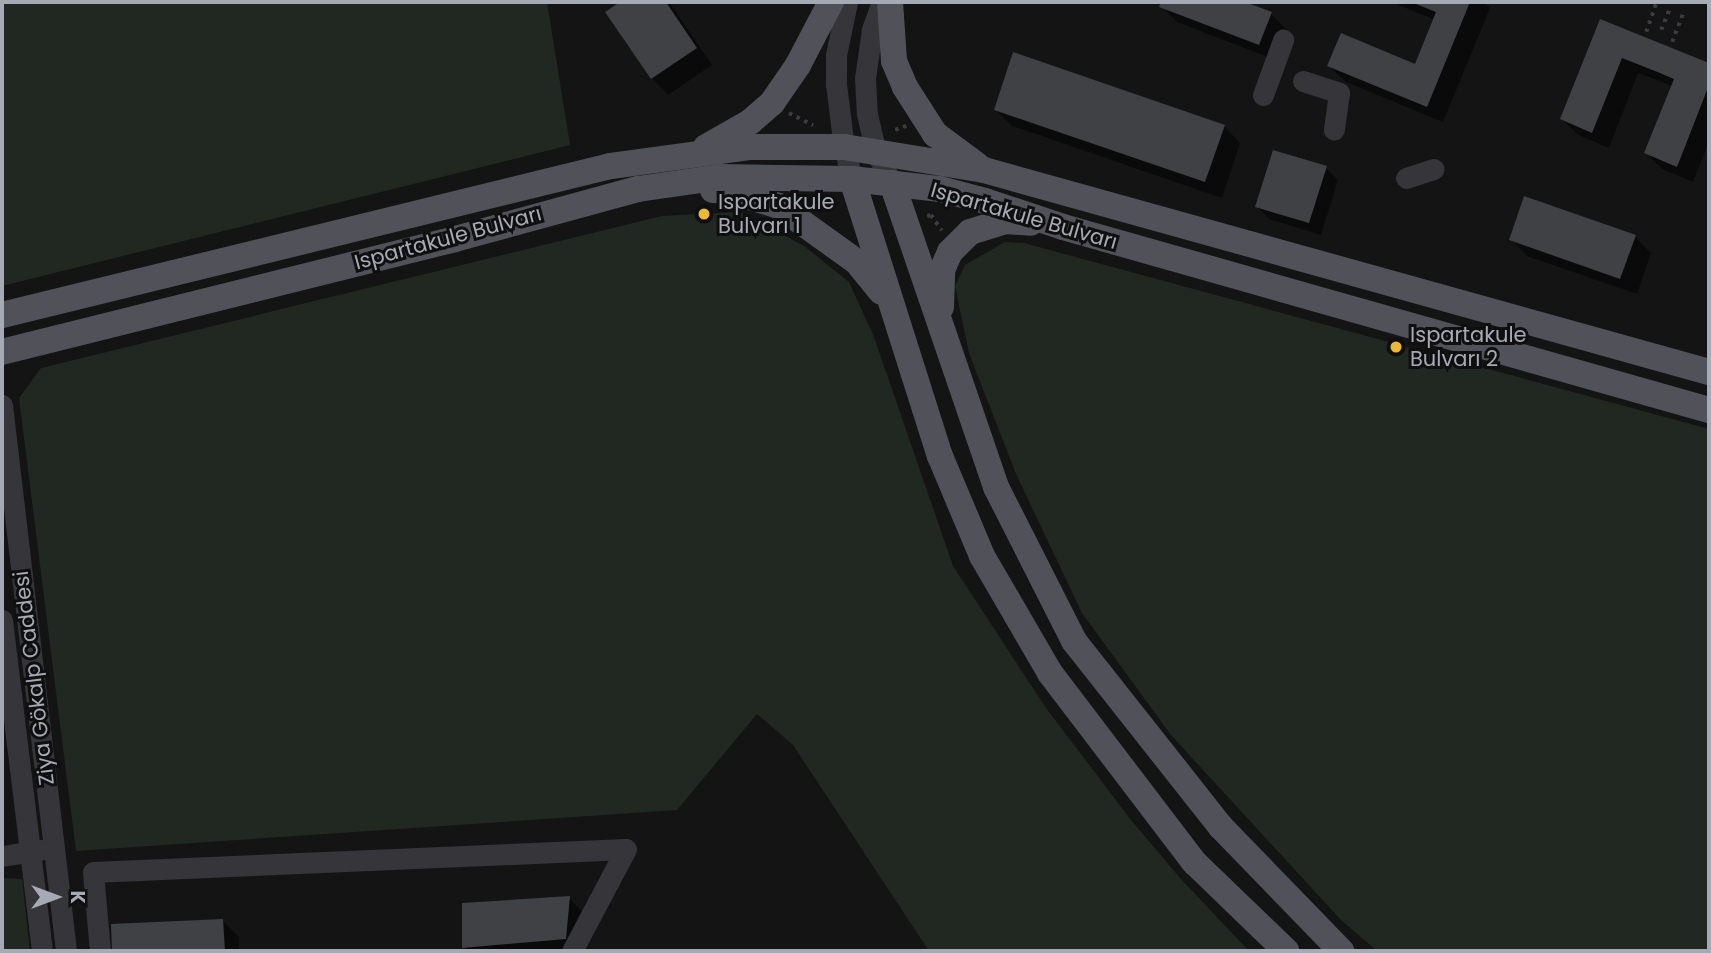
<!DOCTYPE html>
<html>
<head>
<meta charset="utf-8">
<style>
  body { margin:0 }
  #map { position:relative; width:1711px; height:953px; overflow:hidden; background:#141415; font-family:Poppins,sans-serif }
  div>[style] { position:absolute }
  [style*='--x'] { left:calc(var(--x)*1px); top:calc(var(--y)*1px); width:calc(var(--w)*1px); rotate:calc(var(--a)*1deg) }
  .green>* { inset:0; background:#202821 }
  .shadow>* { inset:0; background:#0007 }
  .building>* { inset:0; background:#404145 }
  .path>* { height:3.5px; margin-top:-1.75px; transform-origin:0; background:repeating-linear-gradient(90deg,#3b3c41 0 3.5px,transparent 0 8.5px) }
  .minor>* { height:21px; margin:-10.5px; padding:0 10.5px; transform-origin:10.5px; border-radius:10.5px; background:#35353a }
  .major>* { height:26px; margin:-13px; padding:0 13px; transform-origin:13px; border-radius:13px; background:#515259 }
  .dots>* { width:19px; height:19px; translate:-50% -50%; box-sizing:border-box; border:4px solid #0f0f10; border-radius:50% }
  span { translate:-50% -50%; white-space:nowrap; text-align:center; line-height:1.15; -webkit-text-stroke:6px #0f0f10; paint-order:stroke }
  .poi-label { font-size:21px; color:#a6aab5 }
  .left { translate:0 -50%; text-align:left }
  .street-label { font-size:21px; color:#a6aab5 }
  .frame { position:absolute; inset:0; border:4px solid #a6aab5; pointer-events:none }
  .north { position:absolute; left:21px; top:862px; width:70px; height:70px; -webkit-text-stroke:5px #0f0f10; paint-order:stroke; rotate:90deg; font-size:19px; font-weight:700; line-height:28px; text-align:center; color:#a6aab5 }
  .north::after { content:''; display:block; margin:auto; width:24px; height:32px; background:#a6aab5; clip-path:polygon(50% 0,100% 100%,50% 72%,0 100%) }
</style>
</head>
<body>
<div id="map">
  <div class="green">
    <i style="clip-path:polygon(2px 2px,547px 2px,570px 145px,2px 286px)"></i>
    <i style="clip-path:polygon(740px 212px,804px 246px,849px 282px,874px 337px,953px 566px,1046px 708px,1131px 820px,1180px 878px,1249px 951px,929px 951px,793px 745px,757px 714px,677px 810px,76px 851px,19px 398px,41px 368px,662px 216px)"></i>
    <i style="clip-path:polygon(1005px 242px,1024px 243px,1709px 429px,1709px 951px,1377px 951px,1341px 920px,1171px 735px,1082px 613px,1016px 474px,969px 353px,955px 286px,965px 265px)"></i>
    <i style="clip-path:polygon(2px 878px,22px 879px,30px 951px,2px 951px)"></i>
  </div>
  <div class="shadow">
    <i style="clip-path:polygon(623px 2px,669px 2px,712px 65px,668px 95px,652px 78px,608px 12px)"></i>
    <i style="clip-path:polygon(1163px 2px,1240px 2px,1271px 14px,1287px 30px,1276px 60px,1177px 22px,1161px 6px)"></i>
    <i style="clip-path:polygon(1391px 2px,1484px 2px,1490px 8px,1443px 122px,1346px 82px,1329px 66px,1416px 66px,1435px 20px)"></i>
    <i style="clip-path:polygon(1601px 21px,1709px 65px,1709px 142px,1693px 182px,1662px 169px,1646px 153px,1672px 86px,1638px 73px,1609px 148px,1578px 135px,1562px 119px)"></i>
    <i style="clip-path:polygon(996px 110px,1224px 126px,1240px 143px,1222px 198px,1012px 126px)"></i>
    <i style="clip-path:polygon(1326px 168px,1338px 180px,1321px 235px,1269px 219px,1257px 206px)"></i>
    <i style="clip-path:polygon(1635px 237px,1651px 253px,1637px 294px,1527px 256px,1511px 239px)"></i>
    <i style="clip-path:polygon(569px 898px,585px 914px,582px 951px,468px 951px,464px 947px)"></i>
    <i style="clip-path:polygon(222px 920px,239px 937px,239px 951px,114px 951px,112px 925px)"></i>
  </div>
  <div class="building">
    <i style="clip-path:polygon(620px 2px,666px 2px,697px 48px,651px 79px,605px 12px)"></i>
    <i style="clip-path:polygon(1161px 2px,1245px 2px,1272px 12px,1259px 45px,1159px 7px)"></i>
    <i style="clip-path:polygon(1411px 2px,1470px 2px,1427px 107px,1327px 66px,1341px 33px,1415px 64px,1436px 12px)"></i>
    <i style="clip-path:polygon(1600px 19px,1709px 63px,1709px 85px,1677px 167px,1644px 153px,1674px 79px,1660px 73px,1622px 58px,1592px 133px,1560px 119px)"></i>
    <i style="clip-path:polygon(1013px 52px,1225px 125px,1205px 182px,994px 110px)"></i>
    <i style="clip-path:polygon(1273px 150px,1327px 166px,1309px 223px,1255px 207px)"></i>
    <i style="clip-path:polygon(1524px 196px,1636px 235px,1620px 279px,1509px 240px)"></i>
    <i style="clip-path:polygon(570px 896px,566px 939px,462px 948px,462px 903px)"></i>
    <i style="clip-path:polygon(223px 919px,225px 951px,112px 951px,111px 924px)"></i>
  </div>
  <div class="path">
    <i style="--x:1661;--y:30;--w:24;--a:-68"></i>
    <i style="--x:1646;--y:32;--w:31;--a:-71"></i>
    <i style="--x:1672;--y:42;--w:31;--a:-69"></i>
    <i style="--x:789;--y:113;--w:27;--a:27"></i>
    <i style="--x:895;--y:130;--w:12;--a:-20"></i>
    <i style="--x:927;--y:216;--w:4;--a:-14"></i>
    <i style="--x:931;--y:215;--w:19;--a:55"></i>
  </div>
  <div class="minor">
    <i style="--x:847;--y:2;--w:54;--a:101.7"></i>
    <i style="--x:836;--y:55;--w:29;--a:90"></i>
    <i style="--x:836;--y:84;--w:64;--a:82.8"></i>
    <i style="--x:844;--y:147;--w:33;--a:76"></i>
    <i style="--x:882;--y:2;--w:30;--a:110"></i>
    <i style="--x:872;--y:30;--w:49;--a:98.3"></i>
    <i style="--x:865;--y:78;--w:36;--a:87"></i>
    <i style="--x:867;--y:114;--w:37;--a:77"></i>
    <i style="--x:875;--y:150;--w:37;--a:63"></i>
    <i style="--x:1303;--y:81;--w:38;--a:18"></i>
    <i style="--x:1339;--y:93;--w:37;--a:98"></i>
    <i style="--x:1263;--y:95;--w:59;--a:-70"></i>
    <i style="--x:1406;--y:178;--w:29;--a:-18"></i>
    <i style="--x:2;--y:405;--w:550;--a:83.31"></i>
    <i style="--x:2;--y:620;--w:333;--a:83.1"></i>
    <i style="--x:2;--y:856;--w:39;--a:-9"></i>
    <i style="--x:100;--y:951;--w:79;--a:-95.1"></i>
    <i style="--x:93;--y:872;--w:533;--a:-2.47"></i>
    <i style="--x:626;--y:849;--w:115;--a:117.9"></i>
  </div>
  <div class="major">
    <i style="--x:890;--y:2;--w:59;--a:86.1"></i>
    <i style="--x:894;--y:61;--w:28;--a:67"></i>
    <i style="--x:905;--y:87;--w:56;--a:57.4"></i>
    <i style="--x:935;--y:134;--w:52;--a:36.4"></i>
    <i style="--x:706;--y:147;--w:51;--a:-29.6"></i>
    <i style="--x:750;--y:122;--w:29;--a:-41"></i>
    <i style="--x:772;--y:103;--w:46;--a:-55.6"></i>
    <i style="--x:798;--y:65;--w:71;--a:-62.4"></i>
    <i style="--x:852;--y:179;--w:291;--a:72.4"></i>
    <i style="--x:940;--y:456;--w:108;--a:67.2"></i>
    <i style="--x:982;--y:556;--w:135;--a:59.8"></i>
    <i style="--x:1050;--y:673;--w:239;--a:52.7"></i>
    <i style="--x:1195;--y:863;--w:127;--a:44"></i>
    <i style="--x:892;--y:183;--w:321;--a:71.1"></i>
    <i style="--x:996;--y:487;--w:173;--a:63.1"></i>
    <i style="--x:1074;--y:641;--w:237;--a:51.7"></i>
    <i style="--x:1221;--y:827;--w:173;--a:45.9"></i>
    <i style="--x:713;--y:190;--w:14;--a:0"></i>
    <i style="--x:727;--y:190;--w:54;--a:17.1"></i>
    <i style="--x:779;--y:206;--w:96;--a:35.7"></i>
    <i style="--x:857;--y:262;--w:38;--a:51"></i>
    <i style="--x:941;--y:307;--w:37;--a:-88"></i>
    <i style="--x:942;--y:270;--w:20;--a:-66"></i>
    <i style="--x:950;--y:252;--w:28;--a:-45"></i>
    <i style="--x:970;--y:232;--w:37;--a:-17"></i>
    <i style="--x:1005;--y:221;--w:26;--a:4"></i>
    <i style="--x:2;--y:315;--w:627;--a:-13.75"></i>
    <i style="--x:611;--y:166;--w:139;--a:-7.8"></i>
    <i style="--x:749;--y:147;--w:95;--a:0"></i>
    <i style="--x:844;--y:147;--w:142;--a:9.3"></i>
    <i style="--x:984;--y:170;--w:753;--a:15.57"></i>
    <i style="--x:2;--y:352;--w:467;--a:-14"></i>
    <i style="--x:455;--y:239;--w:190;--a:-15.3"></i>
    <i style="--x:638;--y:189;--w:83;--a:-8.3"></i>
    <i style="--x:720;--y:177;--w:132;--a:0.9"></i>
    <i style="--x:852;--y:179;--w:89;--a:6.5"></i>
    <i style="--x:940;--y:189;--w:47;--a:14.9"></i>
    <i style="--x:985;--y:201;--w:82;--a:18.4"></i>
    <i style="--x:1063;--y:227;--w:671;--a:15.82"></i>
  </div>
  <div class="dots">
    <i style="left:704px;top:214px;background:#eab937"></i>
    <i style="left:1396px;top:347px;background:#eab937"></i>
  </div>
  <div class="poi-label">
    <span class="left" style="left:718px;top:214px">Ispartakule<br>Bulvarı 1</span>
    <span class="left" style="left:1410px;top:347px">Ispartakule<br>Bulvarı 2</span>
  </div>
  <div class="street-label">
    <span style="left:1024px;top:216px;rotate:16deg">Ispartakule Bulvarı</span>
    <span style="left:448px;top:238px;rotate:-15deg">Ispartakule Bulvarı</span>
    <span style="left:34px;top:678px;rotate:-97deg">Ziya Gökalp Caddesi</span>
  </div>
  <div class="frame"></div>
  <div class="north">K</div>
</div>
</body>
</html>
